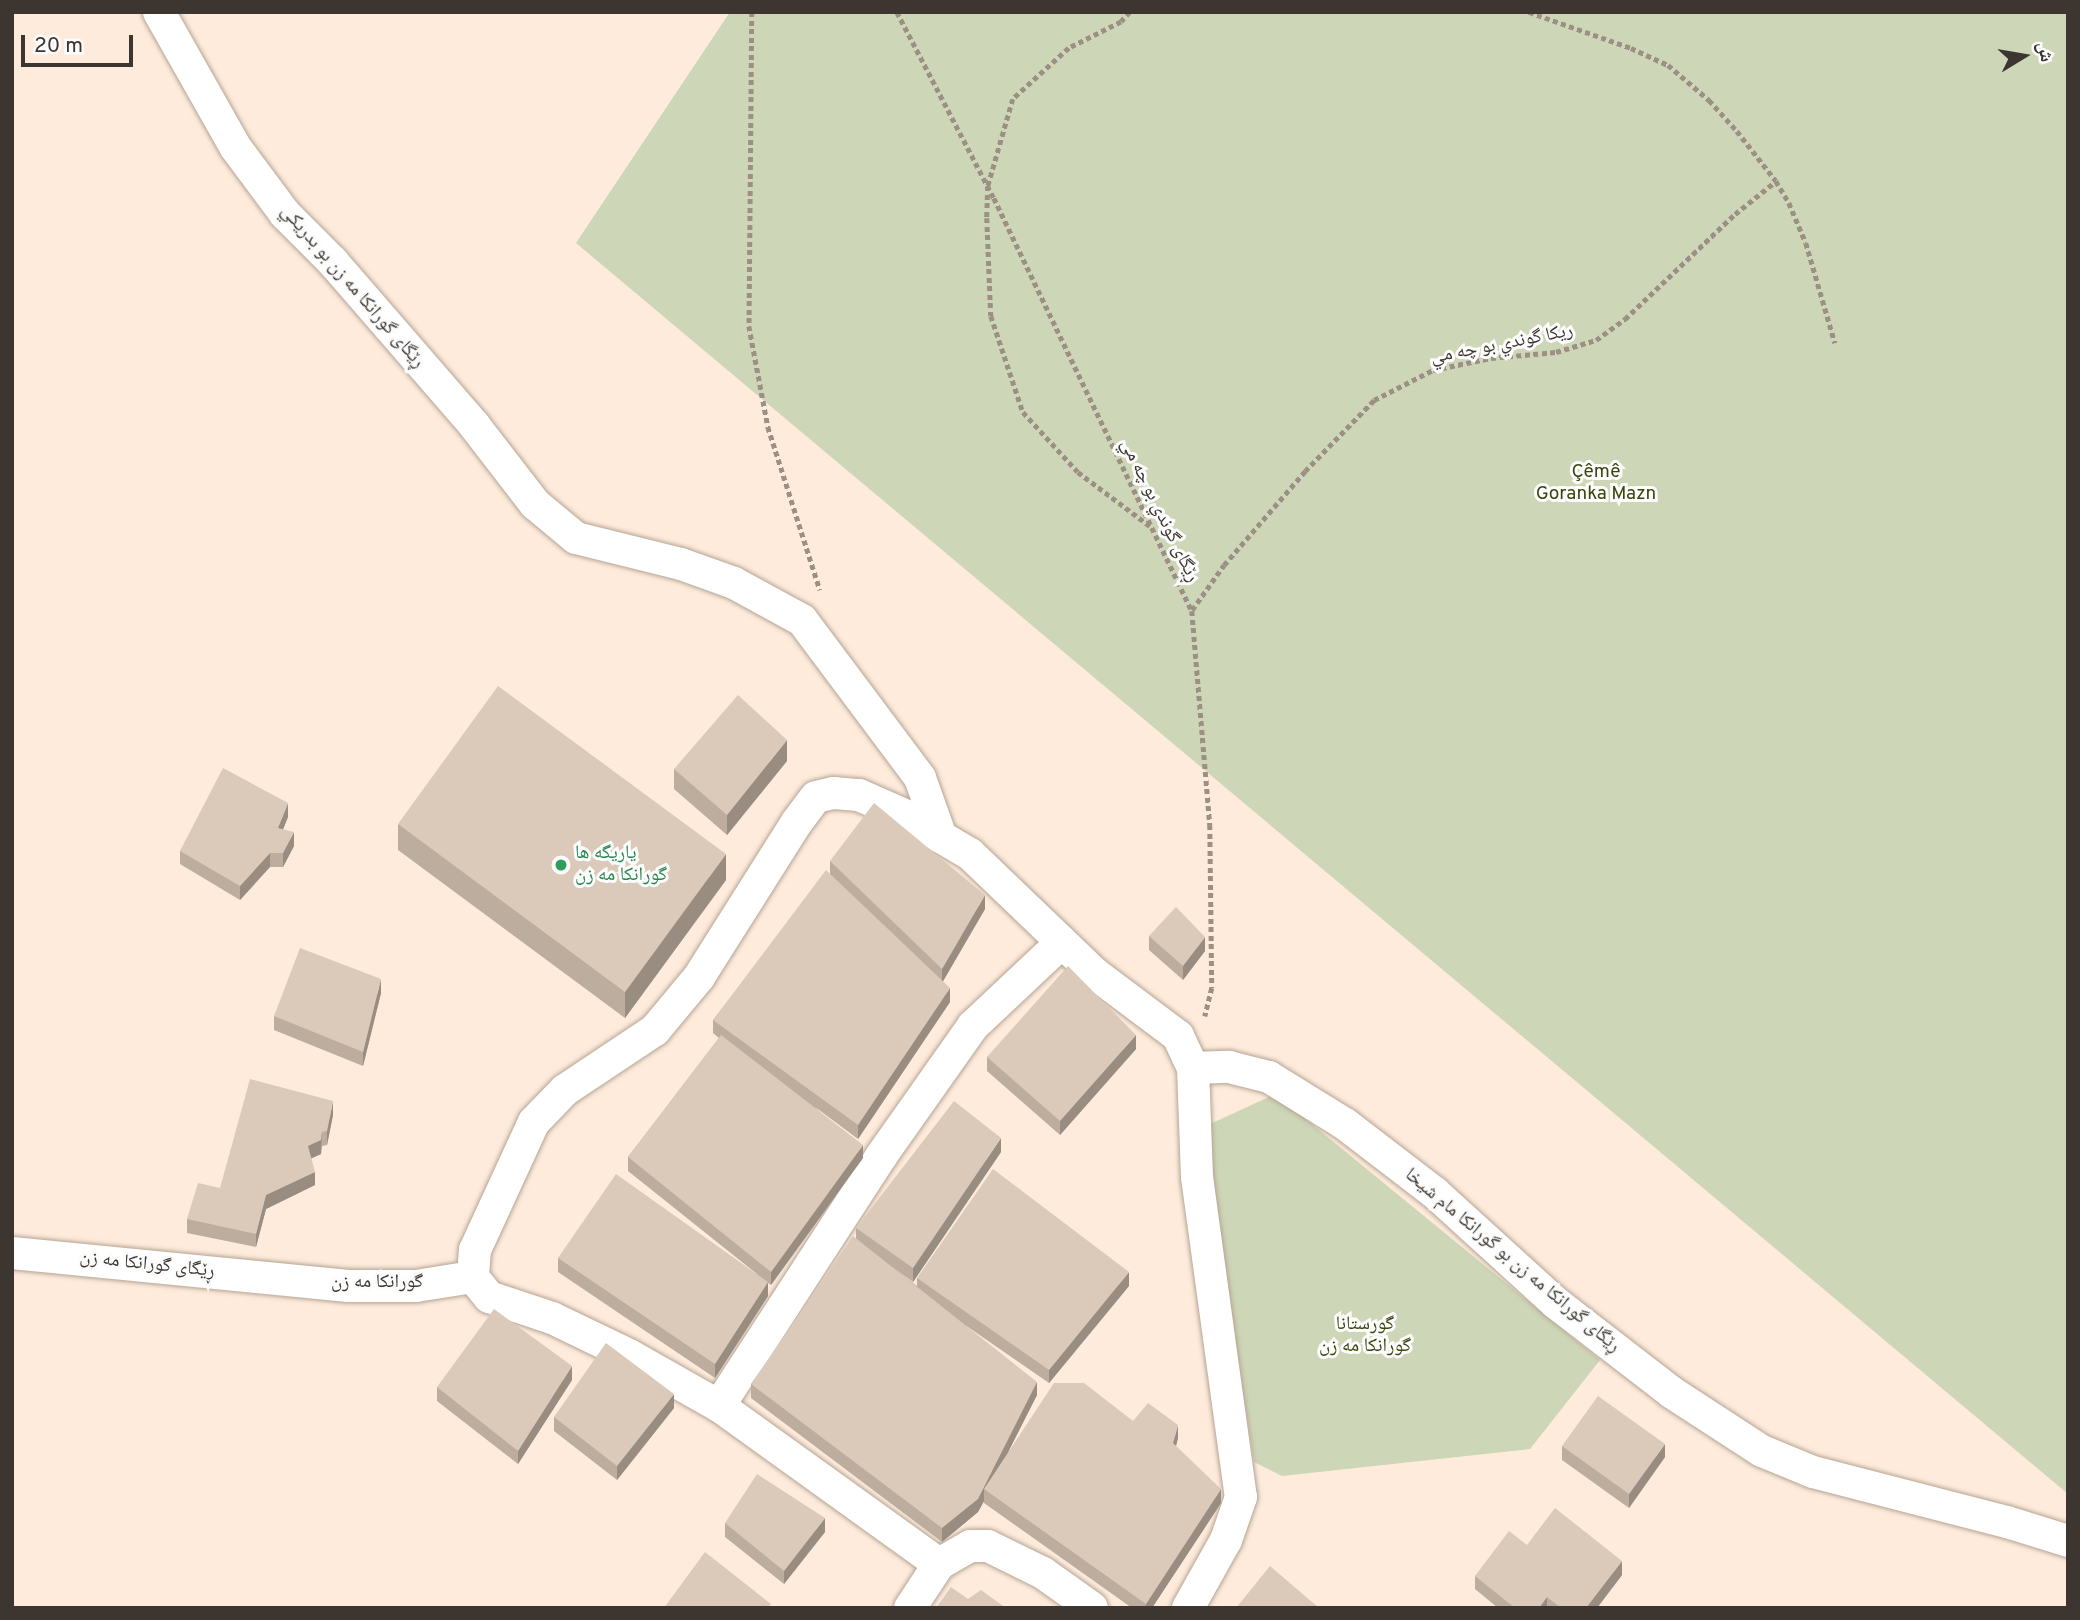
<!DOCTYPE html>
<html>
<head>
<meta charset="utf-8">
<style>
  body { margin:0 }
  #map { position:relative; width:2080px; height:1620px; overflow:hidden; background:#feebdb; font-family:Overpass,"Noto Naskh Arabic",sans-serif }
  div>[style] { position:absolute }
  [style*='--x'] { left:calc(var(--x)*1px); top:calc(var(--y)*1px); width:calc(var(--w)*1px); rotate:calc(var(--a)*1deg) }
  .green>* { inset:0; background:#cdd6b6 }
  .path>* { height:4.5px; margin-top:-2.25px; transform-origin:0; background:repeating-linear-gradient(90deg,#9c8f84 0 5px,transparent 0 8.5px) }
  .roads { filter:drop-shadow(0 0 2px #b5a494) drop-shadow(0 0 2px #b5a494) }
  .street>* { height:32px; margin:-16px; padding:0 16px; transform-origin:16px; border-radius:16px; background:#fff }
  .wall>* { inset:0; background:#bcad9f }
  .shaded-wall>* { inset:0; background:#998d82 }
  .building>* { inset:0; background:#dbc9b9 }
  .dots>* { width:19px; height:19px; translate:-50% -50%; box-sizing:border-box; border:4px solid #fcfcfc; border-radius:50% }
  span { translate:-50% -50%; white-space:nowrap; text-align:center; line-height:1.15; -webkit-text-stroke:6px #fcfcfc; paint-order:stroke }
  .street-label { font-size:19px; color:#3d3630 }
  .park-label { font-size:19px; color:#3a450e }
  .leisure-label { font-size:19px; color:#27864d }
  .left { translate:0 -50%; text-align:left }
  .frame { position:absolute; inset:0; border:14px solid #3d3630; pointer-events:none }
  .north { position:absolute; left:1989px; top:21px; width:70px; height:70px; -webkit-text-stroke:5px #fcfcfc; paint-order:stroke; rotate:79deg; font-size:19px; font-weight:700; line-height:28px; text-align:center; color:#3d3630 }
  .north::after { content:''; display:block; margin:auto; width:24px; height:32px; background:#3d3630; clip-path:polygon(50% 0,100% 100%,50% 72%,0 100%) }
  .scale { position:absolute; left:21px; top:35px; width:112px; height:32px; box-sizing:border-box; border:4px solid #3d3630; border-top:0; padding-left:9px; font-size:21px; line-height:24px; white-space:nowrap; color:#3d3630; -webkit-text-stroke:5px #fcfcfc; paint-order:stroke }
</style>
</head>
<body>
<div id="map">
  <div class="green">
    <i style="clip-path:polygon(730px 12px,2068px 12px,2068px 1494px,576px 243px)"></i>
    <i style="clip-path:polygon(1275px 1094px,1600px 1360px,1530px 1449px,1282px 1476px,1254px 1462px,1218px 1236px,1208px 1125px)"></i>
  </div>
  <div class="path">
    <i style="--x:752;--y:12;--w:314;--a:90.5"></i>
    <i style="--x:749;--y:326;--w:103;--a:79.3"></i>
    <i style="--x:768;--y:427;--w:171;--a:72.3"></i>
    <i style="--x:897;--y:12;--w:210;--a:62.5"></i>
    <i style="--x:994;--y:198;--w:458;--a:64.4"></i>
    <i style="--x:1192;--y:611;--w:215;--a:85.2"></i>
    <i style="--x:1210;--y:825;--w:163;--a:89.3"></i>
    <i style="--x:1212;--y:988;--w:29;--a:104"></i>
    <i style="--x:1130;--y:12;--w:13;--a:132"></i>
    <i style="--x:1121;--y:22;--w:58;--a:153.4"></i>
    <i style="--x:1069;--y:48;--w:76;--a:137.7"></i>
    <i style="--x:1013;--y:99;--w:91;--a:106"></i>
    <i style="--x:988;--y:186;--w:32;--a:92"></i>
    <i style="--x:987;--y:218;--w:98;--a:87.7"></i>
    <i style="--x:991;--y:316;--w:101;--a:71.6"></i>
    <i style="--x:1023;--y:412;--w:81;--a:47.5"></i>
    <i style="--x:1078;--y:472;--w:90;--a:36.9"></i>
    <i style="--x:1529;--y:12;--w:108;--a:19.4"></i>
    <i style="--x:1631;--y:48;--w:41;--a:24.7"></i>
    <i style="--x:1668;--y:65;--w:54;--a:40.5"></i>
    <i style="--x:1709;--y:100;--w:42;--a:47.9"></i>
    <i style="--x:1737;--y:131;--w:63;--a:52"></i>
    <i style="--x:1776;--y:181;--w:26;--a:59"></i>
    <i style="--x:1789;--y:203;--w:43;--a:67"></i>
    <i style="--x:1806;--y:243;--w:104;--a:73.8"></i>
    <i style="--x:1192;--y:610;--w:55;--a:-54.6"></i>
    <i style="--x:1224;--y:565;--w:124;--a:-49.2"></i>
    <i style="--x:1305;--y:471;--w:99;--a:-45.8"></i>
    <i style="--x:1374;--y:400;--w:66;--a:-27"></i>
    <i style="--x:1433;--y:370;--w:59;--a:-11.7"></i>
    <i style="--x:1491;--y:358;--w:65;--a:-5.3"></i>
    <i style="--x:1556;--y:352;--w:42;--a:-16.7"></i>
    <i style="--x:1596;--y:340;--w:36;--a:-36"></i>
    <i style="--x:1625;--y:319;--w:152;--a:-43.7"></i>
    <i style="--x:1735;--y:214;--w:53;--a:-38.8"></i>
  </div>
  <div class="roads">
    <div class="street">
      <i style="--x:159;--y:12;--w:156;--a:60.5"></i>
      <i style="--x:236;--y:148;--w:82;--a:53.4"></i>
      <i style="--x:285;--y:214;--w:68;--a:45"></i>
      <i style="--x:333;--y:262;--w:216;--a:49.1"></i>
      <i style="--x:474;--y:425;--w:100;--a:52.3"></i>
      <i style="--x:535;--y:504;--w:53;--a:39.7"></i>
      <i style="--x:576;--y:538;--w:108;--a:13.9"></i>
      <i style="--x:681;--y:564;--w:56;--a:19.7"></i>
      <i style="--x:734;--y:583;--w:77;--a:28.6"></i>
      <i style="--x:802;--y:620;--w:197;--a:53.2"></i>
      <i style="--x:920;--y:778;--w:63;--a:70.4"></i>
      <i style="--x:1193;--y:1068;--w:36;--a:-2"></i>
      <i style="--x:1229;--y:1067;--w:41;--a:14"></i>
      <i style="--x:1269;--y:1077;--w:89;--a:31.7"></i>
      <i style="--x:1345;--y:1124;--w:113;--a:37.5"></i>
      <i style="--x:1435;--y:1193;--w:164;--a:42.3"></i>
      <i style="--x:1556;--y:1303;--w:145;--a:37.7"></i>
      <i style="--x:1671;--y:1392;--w:108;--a:33"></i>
      <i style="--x:1762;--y:1451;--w:55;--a:22.4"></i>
      <i style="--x:1813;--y:1472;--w:200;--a:14.5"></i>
      <i style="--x:2007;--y:1522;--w:64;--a:17.3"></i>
      <i style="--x:12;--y:1253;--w:338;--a:5.6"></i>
      <i style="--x:348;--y:1286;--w:68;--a:0"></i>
      <i style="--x:416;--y:1286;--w:58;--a:-9"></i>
      <i style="--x:719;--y:1406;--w:299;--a:-57"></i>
      <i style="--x:882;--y:1155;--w:158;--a:-54.8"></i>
      <i style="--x:973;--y:1026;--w:122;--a:-43.3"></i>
      <i style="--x:939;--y:1564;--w:271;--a:-144.3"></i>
      <i style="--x:719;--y:1406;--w:103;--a:-150.5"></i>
      <i style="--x:629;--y:1355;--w:85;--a:-154.3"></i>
      <i style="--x:552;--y:1318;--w:66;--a:-161.6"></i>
      <i style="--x:489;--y:1297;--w:26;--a:-129"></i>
      <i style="--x:473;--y:1277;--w:27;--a:-86"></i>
      <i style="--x:475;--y:1250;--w:141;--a:-65.3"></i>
      <i style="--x:534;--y:1122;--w:45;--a:-45.9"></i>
      <i style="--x:565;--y:1090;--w:108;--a:-33.7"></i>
      <i style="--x:655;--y:1030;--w:69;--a:-50.3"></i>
      <i style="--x:699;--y:977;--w:183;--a:-57.7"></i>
      <i style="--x:797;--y:822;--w:31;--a:-53"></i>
      <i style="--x:816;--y:797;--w:18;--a:-13"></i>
      <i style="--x:834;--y:793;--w:25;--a:5"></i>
      <i style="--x:859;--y:795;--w:47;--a:23.8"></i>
      <i style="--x:902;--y:814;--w:79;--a:30.5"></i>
      <i style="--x:970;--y:854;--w:172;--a:43.8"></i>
      <i style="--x:1094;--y:973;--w:105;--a:36.9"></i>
      <i style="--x:1178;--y:1036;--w:35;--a:65"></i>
      <i style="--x:1193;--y:1068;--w:109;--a:87.9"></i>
      <i style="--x:1197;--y:1177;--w:323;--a:82.2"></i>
      <i style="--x:1241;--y:1497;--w:46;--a:109.2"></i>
      <i style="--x:1226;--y:1540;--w:78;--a:119.2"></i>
      <i style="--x:910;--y:1608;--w:53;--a:-56.6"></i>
      <i style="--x:939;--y:1564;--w:36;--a:-30"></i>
      <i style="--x:970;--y:1546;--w:18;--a:0"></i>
      <i style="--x:988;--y:1546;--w:61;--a:26.1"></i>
      <i style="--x:1043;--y:1573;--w:60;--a:35.5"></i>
    </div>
  </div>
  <div class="wall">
    <i style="clip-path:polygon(787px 761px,727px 835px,674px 789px,674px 769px)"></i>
    <i style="clip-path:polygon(288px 817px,283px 829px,294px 846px,283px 867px,270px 867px,240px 900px,180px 864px,180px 851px)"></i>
    <i style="clip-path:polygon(398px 824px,726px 880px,625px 1018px,398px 850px)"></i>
    <i style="clip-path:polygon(830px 861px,985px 909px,943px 981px,950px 1002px,858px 1139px,815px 1107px,863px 1158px,771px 1285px,768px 1283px,768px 1296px,715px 1378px,558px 1272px,558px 1258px,757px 1274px,628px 1171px,628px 1157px,719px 1038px,713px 1033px,713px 1020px,830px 874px)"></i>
    <i style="clip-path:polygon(1149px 936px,1205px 951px,1183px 980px,1149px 950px)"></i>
    <i style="clip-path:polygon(381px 993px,363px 1066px,274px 1030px,274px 1016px)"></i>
    <i style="clip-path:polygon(1136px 1049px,1060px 1135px,987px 1071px,987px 1057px)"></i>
    <i style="clip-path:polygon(333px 1115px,327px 1145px,322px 1146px,321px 1154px,311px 1158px,315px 1185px,266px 1209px,256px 1247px,187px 1233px,187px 1219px,220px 1188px)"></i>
    <i style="clip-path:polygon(1001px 1152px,913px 1282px,891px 1266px,917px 1286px,917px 1278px,1129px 1286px,1049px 1383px,965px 1325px,1037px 1395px,1008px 1452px,1133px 1421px,1178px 1438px,1176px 1446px,1221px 1503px,1152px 1608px,1132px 1608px,984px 1503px,984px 1501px,978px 1512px,942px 1542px,751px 1398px,751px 1384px,856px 1238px,856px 1228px)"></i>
    <i style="clip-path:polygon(572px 1380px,518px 1464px,437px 1401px,437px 1387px)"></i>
    <i style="clip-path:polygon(674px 1408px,617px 1480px,554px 1431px,554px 1417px)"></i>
    <i style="clip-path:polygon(1562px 1446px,1665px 1457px,1629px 1508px,1562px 1460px)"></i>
    <i style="clip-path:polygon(725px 1523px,825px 1532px,784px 1584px,725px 1537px)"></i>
    <i style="clip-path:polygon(1527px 1545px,1622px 1575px,1597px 1608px,1498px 1608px,1475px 1589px,1475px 1576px)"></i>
  </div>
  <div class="shaded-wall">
    <i style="clip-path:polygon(787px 740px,787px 761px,727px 835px,727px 815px)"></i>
    <i style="clip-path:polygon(288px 803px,288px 817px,278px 842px,278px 828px)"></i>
    <i style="clip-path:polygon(294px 832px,294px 846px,283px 867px,283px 853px)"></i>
    <i style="clip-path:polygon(270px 853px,270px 867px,240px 900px,240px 886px)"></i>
    <i style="clip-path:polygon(726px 854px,726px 880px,625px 1018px,625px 992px)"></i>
    <i style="clip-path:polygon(985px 895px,985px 909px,942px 983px,942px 969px)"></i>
    <i style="clip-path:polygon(1205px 937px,1205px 951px,1183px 980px,1183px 966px)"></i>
    <i style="clip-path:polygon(381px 979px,381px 993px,363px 1066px,363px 1052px)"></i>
    <i style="clip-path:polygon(950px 988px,950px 1002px,858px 1139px,858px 1125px)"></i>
    <i style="clip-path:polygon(1136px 1035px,1136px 1049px,1060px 1135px,1060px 1121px)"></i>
    <i style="clip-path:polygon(333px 1101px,333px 1115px,327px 1145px,327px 1131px)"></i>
    <i style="clip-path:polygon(322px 1132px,321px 1154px,308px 1160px,308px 1146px)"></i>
    <i style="clip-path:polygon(1001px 1138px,1001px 1152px,913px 1282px,913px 1268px)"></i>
    <i style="clip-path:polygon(863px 1145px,863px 1158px,771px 1285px,771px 1272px)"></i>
    <i style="clip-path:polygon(315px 1172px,315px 1185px,266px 1209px,256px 1247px,256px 1234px,266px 1195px)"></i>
    <i style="clip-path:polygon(1129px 1272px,1129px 1286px,1049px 1383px,1049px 1370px)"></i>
    <i style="clip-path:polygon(768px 1282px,768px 1296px,715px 1378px,715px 1364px)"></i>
    <i style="clip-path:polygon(572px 1366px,572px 1380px,518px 1464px,518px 1451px)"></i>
    <i style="clip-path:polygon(1037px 1382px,1037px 1395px,988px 1492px,984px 1489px,984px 1501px,978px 1512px,942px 1542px,942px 1528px)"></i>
    <i style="clip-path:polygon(674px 1394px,674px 1408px,617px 1480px,617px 1466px)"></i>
    <i style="clip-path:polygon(1178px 1425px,1178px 1438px,1173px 1457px,1173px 1443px)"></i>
    <i style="clip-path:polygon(1665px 1444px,1665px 1457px,1629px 1508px,1629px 1494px)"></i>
    <i style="clip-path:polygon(1221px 1489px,1221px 1503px,1152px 1608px,1146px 1608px,1146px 1604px)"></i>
    <i style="clip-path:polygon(825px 1518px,825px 1532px,784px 1584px,784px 1571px)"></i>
    <i style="clip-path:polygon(1622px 1561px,1622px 1575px,1597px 1608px,1586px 1608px)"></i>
    <i style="clip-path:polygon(1547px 1597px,1547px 1608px,1539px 1608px)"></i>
  </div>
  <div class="building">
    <i style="clip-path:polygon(498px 686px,726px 854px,625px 992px,398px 824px)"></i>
    <i style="clip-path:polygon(738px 695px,787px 740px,727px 815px,674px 769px)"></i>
    <i style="clip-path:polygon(223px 768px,288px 803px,278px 828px,294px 832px,283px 853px,270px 853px,240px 886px,180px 851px)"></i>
    <i style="clip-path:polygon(874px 803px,985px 895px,942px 969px,830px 861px)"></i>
    <i style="clip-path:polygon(826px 870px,950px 988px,858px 1125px,713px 1020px)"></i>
    <i style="clip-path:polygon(1176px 907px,1205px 937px,1183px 966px,1149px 936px)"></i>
    <i style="clip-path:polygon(300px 948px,381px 979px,363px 1052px,274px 1016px)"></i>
    <i style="clip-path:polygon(1068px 966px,1136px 1035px,1060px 1121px,987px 1057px)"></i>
    <i style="clip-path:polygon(721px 1035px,863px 1145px,771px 1272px,628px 1157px)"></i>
    <i style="clip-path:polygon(250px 1079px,333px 1101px,327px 1131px,322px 1132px,321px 1140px,308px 1146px,315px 1172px,266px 1195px,256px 1234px,187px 1219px,198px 1183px,220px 1188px)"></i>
    <i style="clip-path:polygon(954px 1101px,1001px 1138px,913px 1268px,856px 1228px)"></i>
    <i style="clip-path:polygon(993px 1169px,1129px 1272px,1049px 1370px,917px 1278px)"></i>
    <i style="clip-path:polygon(616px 1174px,768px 1282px,715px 1364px,558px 1258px)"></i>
    <i style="clip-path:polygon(853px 1236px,1037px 1382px,978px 1499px,942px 1528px,751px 1384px)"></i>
    <i style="clip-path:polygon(494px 1309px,572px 1366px,518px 1451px,437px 1387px)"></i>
    <i style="clip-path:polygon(606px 1343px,674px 1394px,617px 1466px,554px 1417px)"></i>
    <i style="clip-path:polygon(1054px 1383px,1084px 1383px,1133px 1421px,1148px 1403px,1178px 1425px,1173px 1443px,1221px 1489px,1146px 1604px,984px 1489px)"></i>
    <i style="clip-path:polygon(1598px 1396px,1665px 1444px,1629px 1494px,1562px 1446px)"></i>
    <i style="clip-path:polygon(757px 1474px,825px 1518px,784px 1571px,725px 1523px)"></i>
    <i style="clip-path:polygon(1555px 1508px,1622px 1561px,1586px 1608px,1561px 1608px,1547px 1597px,1539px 1608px,1515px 1608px,1475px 1576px,1509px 1531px,1527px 1545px)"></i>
    <i style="clip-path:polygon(705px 1552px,771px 1604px,768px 1608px,664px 1608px)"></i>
    <i style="clip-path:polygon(1270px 1566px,1319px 1608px,1236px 1608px)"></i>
    <i style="clip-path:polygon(951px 1587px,968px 1599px,981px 1590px,1006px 1608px,936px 1608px)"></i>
  </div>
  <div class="dots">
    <i style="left:561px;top:865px;background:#2e9e5b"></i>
  </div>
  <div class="street-label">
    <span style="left:352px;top:287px;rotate:49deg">ڕێگای گورانكا مه زن بو بدريكي</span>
    <span style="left:1502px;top:345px;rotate:-11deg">ريكا گوندي بو چه مي</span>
    <span style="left:1159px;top:511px;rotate:64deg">ڕێگای گوندي بو چه مي</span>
    <span style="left:1512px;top:1261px;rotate:40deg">ڕێگای گورانكا مه زن بو گورانکا مام شيخا</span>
    <span style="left:147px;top:1265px;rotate:6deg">ڕێگای گورانكا مه زن</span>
    <span style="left:377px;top:1283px">گورانكا مه زن</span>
  </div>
  <div class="park-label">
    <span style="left:1596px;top:484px">Çêmê<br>Goranka Mazn</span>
    <span style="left:1365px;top:1336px">گورستانا<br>گورانكا مه زن</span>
  </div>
  <div class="leisure-label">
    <span class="left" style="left:575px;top:865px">ياريگه ها<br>گورانكا مه زن</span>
  </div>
  <div class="frame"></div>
  <div class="north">ش</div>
  <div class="scale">20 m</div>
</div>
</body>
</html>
